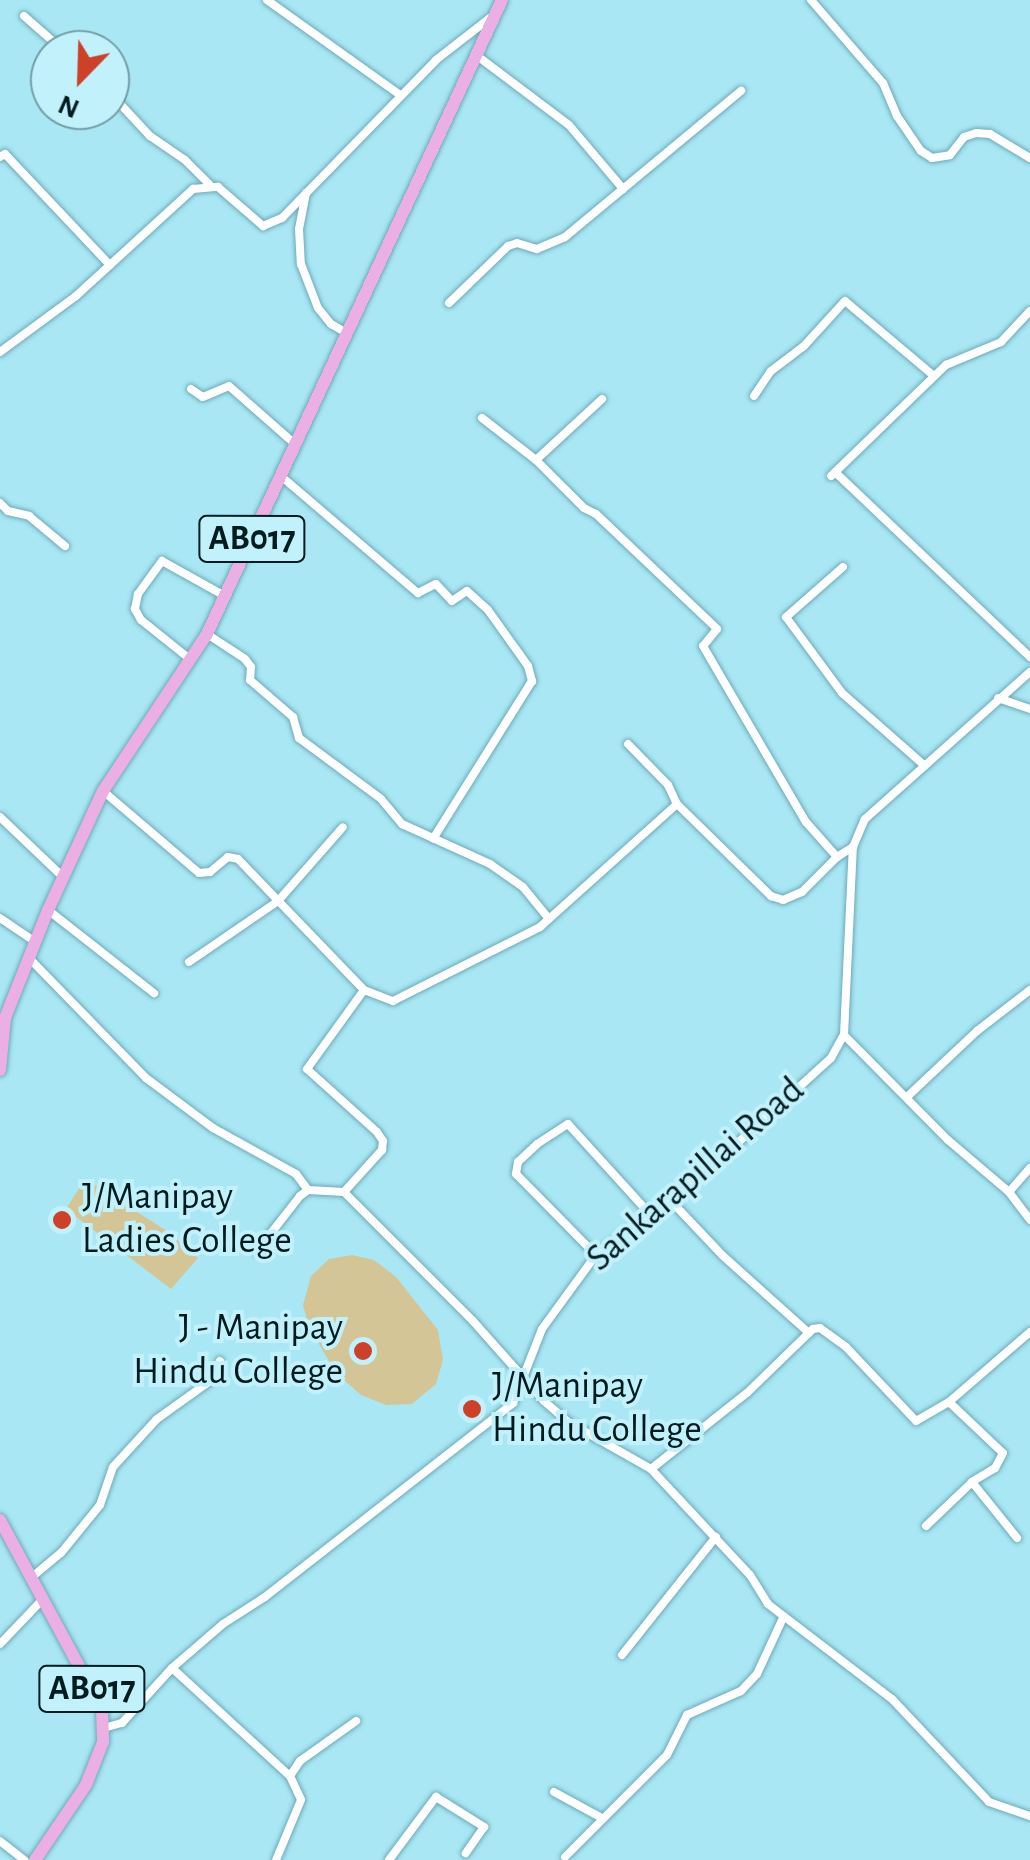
<!DOCTYPE html>
<html>
<head>
<meta charset="utf-8">
<style>
  body { margin:0 }
  #map { position:relative; width:1030px; height:1860px; overflow:hidden; background:#a9e7f4; font-family:"Alegreya Sans",sans-serif }
  div>[style] { position:absolute }
  [style*='--x'] { left:calc(var(--x)*1px); top:calc(var(--y)*1px); width:calc(var(--w)*1px); rotate:calc(var(--a)*1deg) }
  .green>* { inset:0; background:#d4c597 }
  .roads { filter:drop-shadow(0 0 2px #6eaab7) drop-shadow(0 0 2px #6eaab7) }
  .street>* { height:8px; margin:-4px; padding:0 4px; transform-origin:4px; border-radius:4px; background:#fff }
  .primary>* { height:12px; margin:-6px; padding:0 6px; transform-origin:6px; border-radius:6px; background:#ebafe3 }
  .dots>* { width:28px; height:28px; translate:-50% -50%; box-sizing:border-box; border:5px solid #c1f2fc; border-radius:50% }
  span { translate:-50% -50%; white-space:nowrap; text-align:center; line-height:1.15; -webkit-text-stroke:8px #c1f2fc; paint-order:stroke }
  .shield-label span { padding:2px 8px; background:#c1f2fc; border:2px solid; border-radius:8px; -webkit-text-stroke-width:0 }
  .shield-label { font-size:35px; color:#021b1f; font-weight:700 }
  .street-label { font-size:38px; color:#021b1f }
  .poi-label { font-size:38px; color:#021b1f }
  .left { translate:0 -50%; text-align:left }
  .right { translate:-100% -50%; text-align:right }
  .north { position:absolute; left:30px; top:30px; width:100px; height:100px; box-sizing:border-box; background:#c1f2fc; border:2px solid #759ca4; border-radius:50%; rotate:203deg; font-size:28px; font-weight:700; line-height:40px; text-align:center; color:#021b1f }
  .north::after { content:''; display:block; margin:auto; width:35px; height:45px; background:#cd4129; clip-path:polygon(50% 0,100% 100%,50% 72%,0 100%) }
</style>
</head>
<body>
<div id="map">
  <div class="green">
    <i style="clip-path:polygon(85px 1179px,167px 1231px,198px 1258px,171px 1289px,66px 1209px)"></i>
    <i style="clip-path:polygon(352px 1255px,374px 1260px,396px 1277px,438px 1330px,443px 1360px,436px 1384px,412px 1404px,386px 1405px,361px 1395px,336px 1373px,309px 1327px,303px 1305px,311px 1276px,329px 1259px)"></i>
  </div>
  <div class="roads">
    <div class="street">
      <i style="--x:267;--y:0;--w:163;--a:35.5"></i>
      <i style="--x:811;--y:0;--w:110;--a:49.1"></i>
      <i style="--x:883;--y:83;--w:36;--a:67"></i>
      <i style="--x:897;--y:116;--w:42;--a:55.6"></i>
      <i style="--x:921;--y:151;--w:13;--a:32"></i>
      <i style="--x:932;--y:158;--w:18;--a:-9"></i>
      <i style="--x:950;--y:155;--w:23;--a:-52"></i>
      <i style="--x:964;--y:137;--w:13;--a:-18"></i>
      <i style="--x:976;--y:133;--w:14;--a:4"></i>
      <i style="--x:990;--y:134;--w:47;--a:31"></i>
      <i style="--x:24;--y:16;--w:52;--a:41.1"></i>
      <i style="--x:476;--y:55;--w:116;--a:37"></i>
      <i style="--x:569;--y:125;--w:84;--a:49.8"></i>
      <i style="--x:110;--y:93;--w:59;--a:47.1"></i>
      <i style="--x:150;--y:136;--w:42;--a:34.4"></i>
      <i style="--x:185;--y:160;--w:34;--a:45"></i>
      <i style="--x:0;--y:157;--w:6;--a:-31"></i>
      <i style="--x:5;--y:154;--w:153;--a:46.6"></i>
      <i style="--x:306;--y:193;--w:37;--a:101"></i>
      <i style="--x:299;--y:229;--w:35;--a:87"></i>
      <i style="--x:301;--y:264;--w:47;--a:68.9"></i>
      <i style="--x:318;--y:308;--w:21;--a:51"></i>
      <i style="--x:331;--y:324;--w:20;--a:30"></i>
      <i style="--x:449;--y:303;--w:82;--a:-44"></i>
      <i style="--x:508;--y:246;--w:9;--a:-18"></i>
      <i style="--x:517;--y:243;--w:21;--a:17"></i>
      <i style="--x:537;--y:249;--w:30;--a:-23"></i>
      <i style="--x:565;--y:237;--w:229;--a:-39.7"></i>
      <i style="--x:0;--y:352;--w:94;--a:-36.4"></i>
      <i style="--x:76;--y:296;--w:159;--a:-42.4"></i>
      <i style="--x:193;--y:189;--w:25;--a:-5"></i>
      <i style="--x:218;--y:187;--w:60;--a:40.9"></i>
      <i style="--x:263;--y:226;--w:21;--a:-23"></i>
      <i style="--x:282;--y:218;--w:221;--a:-45.7"></i>
      <i style="--x:436;--y:60;--w:68;--a:-37.9"></i>
      <i style="--x:191;--y:389;--w:14;--a:34"></i>
      <i style="--x:203;--y:397;--w:28;--a:-23"></i>
      <i style="--x:229;--y:386;--w:89;--a:41.4"></i>
      <i style="--x:754;--y:396;--w:30;--a:-56"></i>
      <i style="--x:771;--y:371;--w:41;--a:-37.1"></i>
      <i style="--x:804;--y:346;--w:61;--a:-47.7"></i>
      <i style="--x:845;--y:301;--w:116;--a:40.1"></i>
      <i style="--x:482;--y:418;--w:68;--a:37.9"></i>
      <i style="--x:536;--y:460;--w:68;--a:45"></i>
      <i style="--x:584;--y:508;--w:13;--a:27"></i>
      <i style="--x:596;--y:514;--w:167;--a:43.5"></i>
      <i style="--x:717;--y:629;--w:22;--a:129"></i>
      <i style="--x:703;--y:646;--w:204;--a:59.7"></i>
      <i style="--x:806;--y:822;--w:47;--a:48.5"></i>
      <i style="--x:536;--y:460;--w:90;--a:-42.7"></i>
      <i style="--x:835;--y:472;--w:269;--a:43.5"></i>
      <i style="--x:831;--y:476;--w:160;--a:-44"></i>
      <i style="--x:946;--y:365;--w:60;--a:-22.7"></i>
      <i style="--x:1001;--y:342;--w:42;--a:-46.9"></i>
      <i style="--x:282;--y:477;--w:179;--a:40.5"></i>
      <i style="--x:418;--y:593;--w:20;--a:-27"></i>
      <i style="--x:436;--y:584;--w:23;--a:47"></i>
      <i style="--x:452;--y:601;--w:18;--a:-34"></i>
      <i style="--x:467;--y:591;--w:28;--a:42"></i>
      <i style="--x:488;--y:610;--w:69;--a:54.5"></i>
      <i style="--x:528;--y:666;--w:16;--a:75"></i>
      <i style="--x:532;--y:681;--w:186;--a:122.1"></i>
      <i style="--x:0;--y:503;--w:11;--a:45"></i>
      <i style="--x:8;--y:511;--w:22;--a:13"></i>
      <i style="--x:29;--y:516;--w:47;--a:39.8"></i>
      <i style="--x:843;--y:567;--w:76;--a:138.7"></i>
      <i style="--x:786;--y:617;--w:94;--a:53.6"></i>
      <i style="--x:842;--y:693;--w:109;--a:41.3"></i>
      <i style="--x:207;--y:634;--w:45;--a:33.3"></i>
      <i style="--x:245;--y:659;--w:10;--a:53"></i>
      <i style="--x:251;--y:667;--w:13;--a:94"></i>
      <i style="--x:250;--y:680;--w:57;--a:40.7"></i>
      <i style="--x:293;--y:717;--w:22;--a:74"></i>
      <i style="--x:299;--y:738;--w:102;--a:36.6"></i>
      <i style="--x:381;--y:799;--w:33;--a:50"></i>
      <i style="--x:402;--y:824;--w:97;--a:24.4"></i>
      <i style="--x:490;--y:864;--w:40;--a:34.9"></i>
      <i style="--x:523;--y:887;--w:41;--a:50.9"></i>
      <i style="--x:191;--y:660;--w:64;--a:-141.3"></i>
      <i style="--x:141;--y:620;--w:13;--a:-119"></i>
      <i style="--x:135;--y:609;--w:15;--a:-79"></i>
      <i style="--x:138;--y:594;--w:41;--a:-54"></i>
      <i style="--x:162;--y:561;--w:72;--a:29.1"></i>
      <i style="--x:998;--y:698;--w:34;--a:19"></i>
      <i style="--x:628;--y:744;--w:57;--a:45.7"></i>
      <i style="--x:668;--y:785;--w:21;--a:65"></i>
      <i style="--x:103;--y:791;--w:126;--a:40.5"></i>
      <i style="--x:199;--y:873;--w:11;--a:-5"></i>
      <i style="--x:210;--y:872;--w:23;--a:-40"></i>
      <i style="--x:228;--y:857;--w:10;--a:11"></i>
      <i style="--x:238;--y:859;--w:182;--a:46.1"></i>
      <i style="--x:364;--y:990;--w:31;--a:21"></i>
      <i style="--x:393;--y:1001;--w:165;--a:-26.7"></i>
      <i style="--x:540;--y:927;--w:184;--a:-41.9"></i>
      <i style="--x:677;--y:804;--w:132;--a:44.4"></i>
      <i style="--x:771;--y:896;--w:13;--a:18"></i>
      <i style="--x:783;--y:900;--w:21;--a:-23"></i>
      <i style="--x:802;--y:892;--w:49;--a:-45"></i>
      <i style="--x:837;--y:857;--w:19;--a:-32"></i>
      <i style="--x:0;--y:817;--w:87;--a:43.6"></i>
      <i style="--x:48;--y:910;--w:135;--a:38.1"></i>
      <i style="--x:0;--y:918;--w:41;--a:34.1"></i>
      <i style="--x:28;--y:957;--w:169;--a:45.7"></i>
      <i style="--x:146;--y:1078;--w:84;--a:36.7"></i>
      <i style="--x:213;--y:1128;--w:95;--a:29"></i>
      <i style="--x:296;--y:1174;--w:20;--a:53"></i>
      <i style="--x:189;--y:962;--w:108;--a:-34.4"></i>
      <i style="--x:278;--y:901;--w:98;--a:-48.7"></i>
      <i style="--x:844;--y:1035;--w:148;--a:45.3"></i>
      <i style="--x:948;--y:1140;--w:80;--a:40.4"></i>
      <i style="--x:1009;--y:1192;--w:35;--a:53"></i>
      <i style="--x:908;--y:1096;--w:95;--a:-43.3"></i>
      <i style="--x:977;--y:1031;--w:67;--a:-37.7"></i>
      <i style="--x:344;--y:1192;--w:182;--a:45"></i>
      <i style="--x:473;--y:1321;--w:107;--a:48.4"></i>
      <i style="--x:544;--y:1401;--w:32;--a:41"></i>
      <i style="--x:568;--y:1422;--w:95;--a:29.5"></i>
      <i style="--x:651;--y:1469;--w:145;--a:47"></i>
      <i style="--x:750;--y:1575;--w:34;--a:58"></i>
      <i style="--x:768;--y:1604;--w:156;--a:37.5"></i>
      <i style="--x:892;--y:1699;--w:141;--a:46.7"></i>
      <i style="--x:989;--y:1802;--w:43;--a:18.9"></i>
      <i style="--x:1009;--y:1192;--w:32;--a:-49"></i>
      <i style="--x:671;--y:1201;--w:74;--a:46.6"></i>
      <i style="--x:722;--y:1255;--w:117;--a:41.9"></i>
      <i style="--x:257;--y:1251;--w:70;--a:-52"></i>
      <i style="--x:300;--y:1196;--w:10;--a:-37"></i>
      <i style="--x:308;--y:1190;--w:36;--a:3"></i>
      <i style="--x:344;--y:1192;--w:57;--a:-47.9"></i>
      <i style="--x:382;--y:1150;--w:9;--a:-84"></i>
      <i style="--x:383;--y:1141;--w:11;--a:-124"></i>
      <i style="--x:377;--y:1132;--w:94;--a:-138"></i>
      <i style="--x:307;--y:1069;--w:97;--a:-54.2"></i>
      <i style="--x:596;--y:1255;--w:114;--a:-134.6"></i>
      <i style="--x:516;--y:1174;--w:12;--a:-81"></i>
      <i style="--x:518;--y:1162;--w:26;--a:-43"></i>
      <i style="--x:537;--y:1144;--w:37;--a:-33"></i>
      <i style="--x:568;--y:1124;--w:122;--a:47.7"></i>
      <i style="--x:949;--y:1402;--w:74;--a:43.4"></i>
      <i style="--x:1003;--y:1453;--w:17;--a:118"></i>
      <i style="--x:995;--y:1468;--w:27;--a:149"></i>
      <i style="--x:972;--y:1482;--w:72;--a:51.2"></i>
      <i style="--x:651;--y:1469;--w:122;--a:-38.4"></i>
      <i style="--x:747;--y:1393;--w:92;--a:-44.1"></i>
      <i style="--x:813;--y:1329;--w:7;--a:-8"></i>
      <i style="--x:820;--y:1328;--w:32;--a:36"></i>
      <i style="--x:846;--y:1347;--w:102;--a:46.6"></i>
      <i style="--x:916;--y:1421;--w:38;--a:-30"></i>
      <i style="--x:949;--y:1402;--w:107;--a:-40.8"></i>
      <i style="--x:926;--y:1526;--w:64;--a:-43.7"></i>
      <i style="--x:32;--y:1577;--w:38;--a:-40"></i>
      <i style="--x:61;--y:1553;--w:62;--a:-50.9"></i>
      <i style="--x:100;--y:1505;--w:40;--a:-71.1"></i>
      <i style="--x:113;--y:1467;--w:65;--a:-47.5"></i>
      <i style="--x:157;--y:1419;--w:70;--a:-35.7"></i>
      <i style="--x:214;--y:1378;--w:18;--a:-71"></i>
      <i style="--x:0;--y:1644;--w:61;--a:-46.3"></i>
      <i style="--x:622;--y:1655;--w:151;--a:-51.5"></i>
      <i style="--x:172;--y:1668;--w:160;--a:42.5"></i>
      <i style="--x:290;--y:1776;--w:26;--a:65"></i>
      <i style="--x:301;--y:1800;--w:65;--a:112.6"></i>
      <i style="--x:104;--y:1728;--w:19;--a:-16"></i>
      <i style="--x:122;--y:1723;--w:74;--a:-47.7"></i>
      <i style="--x:172;--y:1668;--w:67;--a:-40.8"></i>
      <i style="--x:223;--y:1624;--w:50;--a:-32.7"></i>
      <i style="--x:265;--y:1597;--w:315;--a:-38"></i>
      <i style="--x:513;--y:1403;--w:79;--a:-68.6"></i>
      <i style="--x:542;--y:1329;--w:92;--a:-53.9"></i>
      <i style="--x:596;--y:1255;--w:142;--a:-37.3"></i>
      <i style="--x:709;--y:1169;--w:165;--a:-42.3"></i>
      <i style="--x:831;--y:1058;--w:26;--a:-61"></i>
      <i style="--x:844;--y:1035;--w:188;--a:-87.3"></i>
      <i style="--x:853;--y:847;--w:30;--a:-67"></i>
      <i style="--x:865;--y:819;--w:221;--a:-41.7"></i>
      <i style="--x:290;--y:1776;--w:18;--a:-56"></i>
      <i style="--x:300;--y:1761;--w:69;--a:-35.5"></i>
      <i style="--x:554;--y:1792;--w:55;--a:28.4"></i>
      <i style="--x:0;--y:1841;--w:31;--a:38"></i>
      <i style="--x:565;--y:1857;--w:144;--a:-45"></i>
      <i style="--x:667;--y:1755;--w:45;--a:-63.4"></i>
      <i style="--x:687;--y:1715;--w:59;--a:-24"></i>
      <i style="--x:741;--y:1691;--w:23;--a:-47"></i>
      <i style="--x:757;--y:1674;--w:62;--a:-65.1"></i>
      <i style="--x:389;--y:1860;--w:79;--a:-53.3"></i>
      <i style="--x:436;--y:1797;--w:57;--a:32"></i>
      <i style="--x:484;--y:1827;--w:32;--a:125"></i>
    </div>
    <div class="primary">
      <i style="--x:0;--y:1070;--w:52;--a:-84.5"></i>
      <i style="--x:5;--y:1018;--w:116;--a:-68.3"></i>
      <i style="--x:48;--y:910;--w:131;--a:-65.2"></i>
      <i style="--x:103;--y:791;--w:188;--a:-56.5"></i>
      <i style="--x:207;--y:634;--w:699;--a:-65.05"></i>
      <i style="--x:0;--y:1520;--w:215;--a:61.6"></i>
      <i style="--x:102;--y:1709;--w:33;--a:88"></i>
      <i style="--x:103;--y:1742;--w:46;--a:111.6"></i>
      <i style="--x:86;--y:1785;--w:91;--a:124.2"></i>
    </div>
  </div>
  <div class="dots">
    <i style="left:62px;top:1220px;background:#cd4129"></i>
    <i style="left:363px;top:1351px;background:#cd4129"></i>
    <i style="left:472px;top:1409px;background:#cd4129"></i>
  </div>
  <div class="shield-label">
    <span style="left:252px;top:539px">AB017</span>
    <span style="left:92px;top:1689px">AB017</span>
  </div>
  <div class="street-label">
    <span style="left:696px;top:1175px;rotate:-41deg">Sankarapillai Road</span>
  </div>
  <div class="poi-label">
    <span class="left" style="left:82px;top:1220px">J/Manipay<br>Ladies College</span>
    <span class="right" style="left:343px;top:1351px">J - Manipay<br>Hindu College</span>
    <span class="left" style="left:492px;top:1409px">J/Manipay<br>Hindu College</span>
  </div>
  <div class="north">N</div>
</div>
</body>
</html>
